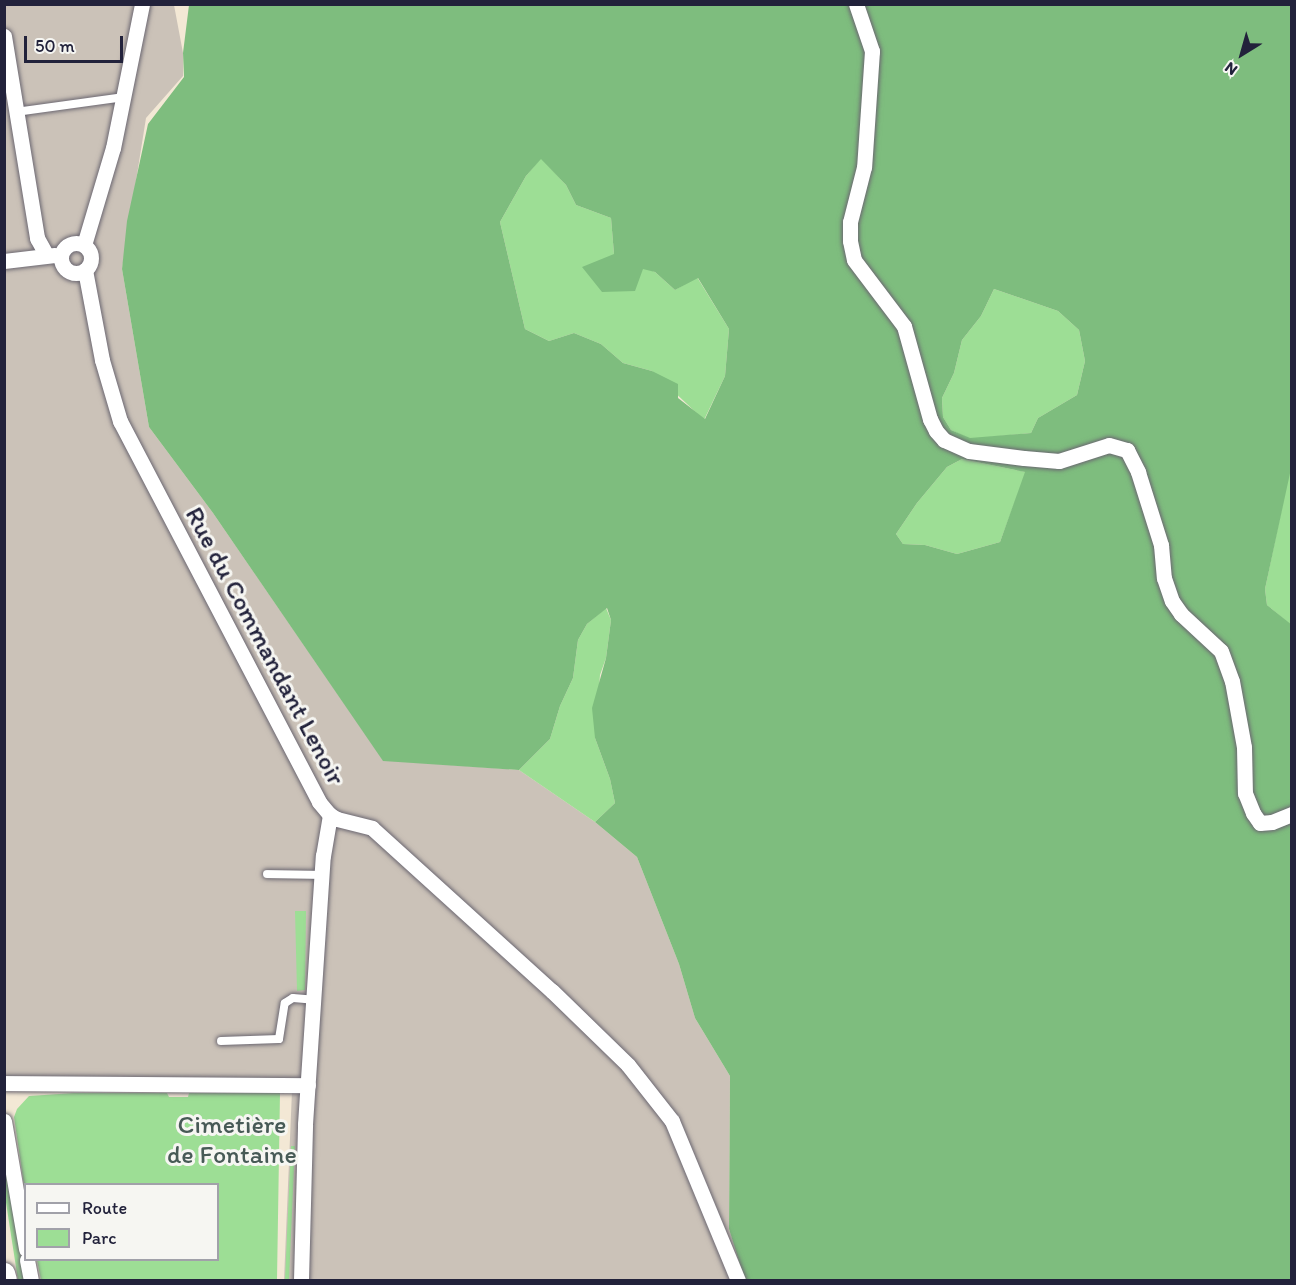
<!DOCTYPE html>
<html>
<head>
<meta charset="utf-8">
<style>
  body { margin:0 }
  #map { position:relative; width:1296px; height:1285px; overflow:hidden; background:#f3e8d5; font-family:Itim,sans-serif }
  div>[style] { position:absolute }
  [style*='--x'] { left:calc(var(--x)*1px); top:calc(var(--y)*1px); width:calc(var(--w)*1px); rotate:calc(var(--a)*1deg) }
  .industrial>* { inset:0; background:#cbc2b8 }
  .green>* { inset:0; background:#9dde95 }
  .forest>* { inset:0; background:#7ebd7e }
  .roads { filter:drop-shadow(0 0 2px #6b6771) drop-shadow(0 0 2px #6b6771) }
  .lane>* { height:8px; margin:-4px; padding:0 4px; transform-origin:4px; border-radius:4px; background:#fff }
  .street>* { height:15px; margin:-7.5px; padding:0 7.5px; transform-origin:7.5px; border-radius:7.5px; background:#fff }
  .street>.ring { margin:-7.5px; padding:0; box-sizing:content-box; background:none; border:15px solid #fff; border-radius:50% }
  .secondary>* { height:21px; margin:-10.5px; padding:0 10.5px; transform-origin:10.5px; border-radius:10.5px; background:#fff }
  span { translate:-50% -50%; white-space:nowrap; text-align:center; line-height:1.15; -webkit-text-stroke:6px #f6f6f2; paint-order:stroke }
  .street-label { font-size:26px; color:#22223b }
  .park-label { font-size:26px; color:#475a56 }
  .frame { position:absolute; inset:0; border:6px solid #22223b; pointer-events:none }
  .legend { position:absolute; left:24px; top:1183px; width:195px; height:78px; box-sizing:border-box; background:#f6f6f2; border:2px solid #a1a1a9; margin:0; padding:8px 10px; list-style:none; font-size:18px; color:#22223b }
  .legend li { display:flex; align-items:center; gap:12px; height:30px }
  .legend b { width:30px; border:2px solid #a1a1a9 }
  .north { position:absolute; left:1212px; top:24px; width:60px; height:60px; -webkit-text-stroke:4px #f6f6f2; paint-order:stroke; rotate:217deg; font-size:16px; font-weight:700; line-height:24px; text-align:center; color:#22223b }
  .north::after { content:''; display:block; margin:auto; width:21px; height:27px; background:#22223b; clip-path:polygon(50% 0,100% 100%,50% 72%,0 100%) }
  .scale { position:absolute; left:24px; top:36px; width:99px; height:27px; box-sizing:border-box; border:3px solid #22223b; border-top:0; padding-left:8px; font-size:18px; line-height:21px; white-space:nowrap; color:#22223b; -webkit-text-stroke:4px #f6f6f2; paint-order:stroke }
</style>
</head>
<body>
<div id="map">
  <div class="industrial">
    <i style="clip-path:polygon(4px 5px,174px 5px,183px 53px,183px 76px,146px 118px,122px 269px,149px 427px,213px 513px,383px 760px,519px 770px,595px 822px,637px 857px,679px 964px,695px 1018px,730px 1076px,729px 1229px,747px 1280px,284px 1280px,292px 1091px,5px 1091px)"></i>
  </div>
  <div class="green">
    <i style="clip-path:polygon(541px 158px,566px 185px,576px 205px,611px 218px,614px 254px,655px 272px,675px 290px,697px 277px,729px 329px,725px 376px,704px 420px,652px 371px,623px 363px,601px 344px,574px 333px,549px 341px,525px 329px,500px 222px,526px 176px)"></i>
    <i style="clip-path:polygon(994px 289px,1058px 311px,1079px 330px,1085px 361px,1077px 395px,1038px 418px,1031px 433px,970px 439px,951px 430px,943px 417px,942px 398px,954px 373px,962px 340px,981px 316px)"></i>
    <i style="clip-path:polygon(962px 459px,1026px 472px,1000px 542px,957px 554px,925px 545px,903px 544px,896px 534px,917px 503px,947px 467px)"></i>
    <i style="clip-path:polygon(1291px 464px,1291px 625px,1267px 605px,1265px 589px)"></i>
    <i style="clip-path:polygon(606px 608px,611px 620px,606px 658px,600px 675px,595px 738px,610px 779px,615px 803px,595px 822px,519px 770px,550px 739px,560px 706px,573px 678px,578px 640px,587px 624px)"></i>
    <i style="clip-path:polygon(295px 911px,306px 911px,305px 990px,297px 991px)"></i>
    <i style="clip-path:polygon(167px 1093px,169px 1097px,188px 1097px,189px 1093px,280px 1093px,277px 1280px,41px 1280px,37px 1260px,218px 1260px,218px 1184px,26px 1184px,25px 1192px,14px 1117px,17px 1109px,29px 1096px,74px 1093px)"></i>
    <i style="clip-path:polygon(291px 1146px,295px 1146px,289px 1280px,285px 1280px)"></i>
    <i style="clip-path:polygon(4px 1161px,25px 1280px,18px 1280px,5px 1196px)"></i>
  </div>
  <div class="forest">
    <i style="clip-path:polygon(evenodd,189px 5px,1291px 5px,1292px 464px,1265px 589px,1267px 605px,1292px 625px,1291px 1280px,745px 1280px,729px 1229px,730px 1076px,695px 1018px,679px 964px,637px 857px,595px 822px,615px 803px,610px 779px,595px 738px,592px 708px,606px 658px,611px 620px,607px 608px,587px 624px,578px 640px,573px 678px,560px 706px,550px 739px,519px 770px,383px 761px,213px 513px,149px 427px,122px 269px,127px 221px,148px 124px,184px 77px,183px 53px,189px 5px,541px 159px,566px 185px,576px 205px,611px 218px,614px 254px,582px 267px,602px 292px,635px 291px,643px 269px,655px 272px,675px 290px,698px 278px,729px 329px,725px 376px,705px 419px,678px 398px,678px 384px,652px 371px,623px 363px,601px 344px,574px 333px,549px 341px,525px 329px,500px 222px,526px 176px,541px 159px,189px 5px,994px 289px,1058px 311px,1079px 330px,1085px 361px,1077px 395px,1038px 418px,1031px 433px,970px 438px,951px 430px,943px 417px,942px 398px,954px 373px,962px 340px,981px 316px,994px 289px,189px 5px,962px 459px,1025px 472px,1000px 542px,957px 554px,925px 545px,903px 544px,896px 534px,917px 503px,947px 467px,962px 459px)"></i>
  </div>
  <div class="roads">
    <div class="lane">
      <i style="--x:16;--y:112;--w:109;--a:-7.9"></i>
      <i style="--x:267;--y:874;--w:55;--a:1"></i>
      <i style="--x:221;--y:1041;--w:58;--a:-2"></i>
      <i style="--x:279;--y:1039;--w:36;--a:-81"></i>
      <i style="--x:285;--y:1003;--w:9;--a:-32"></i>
      <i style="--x:293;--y:998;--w:21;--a:5"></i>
    </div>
    <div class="street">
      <i style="--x:856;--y:4;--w:50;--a:71.2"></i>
      <i style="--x:872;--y:51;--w:116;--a:93.9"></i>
      <i style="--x:864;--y:167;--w:57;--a:104.3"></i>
      <i style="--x:850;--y:222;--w:19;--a:90"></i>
      <i style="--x:850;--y:241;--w:19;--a:78"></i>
      <i style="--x:854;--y:260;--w:83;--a:52.9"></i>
      <i style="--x:904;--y:326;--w:97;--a:74.4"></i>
      <i style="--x:930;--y:419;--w:13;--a:63"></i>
      <i style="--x:936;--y:431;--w:12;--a:48"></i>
      <i style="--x:944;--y:440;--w:27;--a:24"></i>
      <i style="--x:969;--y:451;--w:55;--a:7.3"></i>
      <i style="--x:1024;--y:458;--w:35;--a:5"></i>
      <i style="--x:1059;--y:461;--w:52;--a:-17.7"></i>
      <i style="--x:1109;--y:445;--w:19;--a:16"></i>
      <i style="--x:1127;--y:450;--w:25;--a:63"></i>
      <i style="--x:1138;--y:472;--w:77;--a:72.5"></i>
      <i style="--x:1161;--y:545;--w:33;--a:85"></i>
      <i style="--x:1164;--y:578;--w:24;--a:71"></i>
      <i style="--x:1172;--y:601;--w:16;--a:55"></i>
      <i style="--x:1181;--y:614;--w:54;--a:42.8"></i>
      <i style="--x:1221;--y:651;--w:32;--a:70"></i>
      <i style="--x:1232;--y:681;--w:67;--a:79.7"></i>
      <i style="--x:1244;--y:747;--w:46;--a:88.8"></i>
      <i style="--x:1245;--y:793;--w:22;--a:68"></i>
      <i style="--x:1253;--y:813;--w:12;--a:55"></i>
      <i style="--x:1260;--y:823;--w:12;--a:-5"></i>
      <i style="--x:1272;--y:822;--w:22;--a:-22"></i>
      <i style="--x:4;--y:36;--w:205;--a:80.7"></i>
      <i style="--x:37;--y:238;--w:18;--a:61"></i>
      <i class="ring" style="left:61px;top:243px;width:15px;height:15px"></i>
      <i style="--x:84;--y:245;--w:101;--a:-73.4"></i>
      <i style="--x:113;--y:148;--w:147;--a:-78.6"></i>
      <i style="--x:4;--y:261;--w:51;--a:-6.7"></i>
      <i style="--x:85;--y:270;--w:92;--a:79.3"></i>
      <i style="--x:102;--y:360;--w:64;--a:73.6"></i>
      <i style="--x:120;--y:421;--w:430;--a:62.4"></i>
      <i style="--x:319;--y:802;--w:17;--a:50"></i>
      <i style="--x:330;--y:815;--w:8;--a:30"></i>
      <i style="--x:337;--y:819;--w:36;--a:14"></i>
      <i style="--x:372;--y:828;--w:243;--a:42.2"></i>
      <i style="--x:552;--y:991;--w:106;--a:44.2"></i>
      <i style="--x:628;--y:1065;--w:71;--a:51.8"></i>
      <i style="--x:672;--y:1121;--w:172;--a:67.5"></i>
      <i style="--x:4;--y:1083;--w:304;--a:0.4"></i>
      <i style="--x:4;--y:1121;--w:130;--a:80.2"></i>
      <i style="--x:27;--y:1260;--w:20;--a:79"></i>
      <i style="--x:301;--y:1280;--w:156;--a:-88.5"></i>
      <i style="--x:305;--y:1124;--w:269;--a:-86.2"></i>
      <i style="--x:323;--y:856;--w:42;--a:-80.3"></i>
    </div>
    <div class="secondary">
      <i style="--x:4;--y:1273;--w:7;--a:74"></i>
    </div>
  </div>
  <div class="street-label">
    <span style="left:265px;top:646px;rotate:62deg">Rue du Commandant Lenoir</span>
  </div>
  <div class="park-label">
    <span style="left:232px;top:1140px">Cimetière<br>de Fontaine</span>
  </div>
  <div class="frame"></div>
  <ul class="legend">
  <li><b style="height:8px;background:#fff"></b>Route</li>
  <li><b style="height:16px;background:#9dde95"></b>Parc</li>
  </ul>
  <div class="north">N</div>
  <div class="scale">50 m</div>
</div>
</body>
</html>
